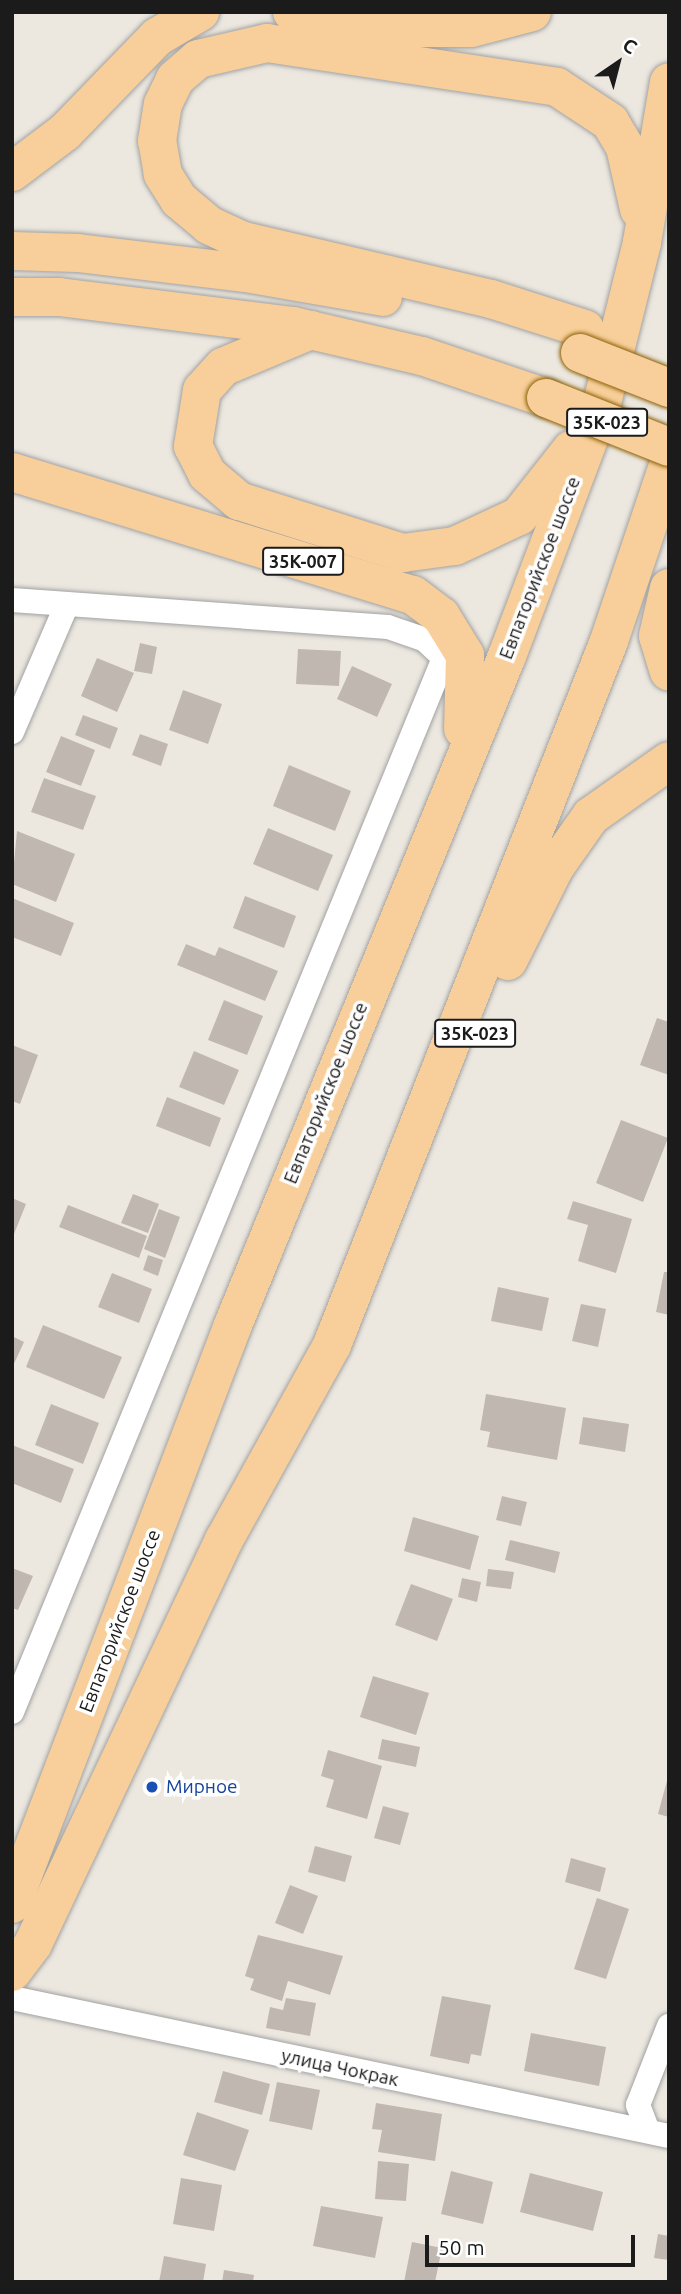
<!DOCTYPE html>
<html>
<head>
<meta charset="utf-8">
<style>
  body { margin:0 }
  #map { position:relative; width:681px; height:2294px; overflow:hidden; background:#ece8e0; font-family:Ubuntu,sans-serif }
  div>[style] { position:absolute }
  [style*='--x'] { left:calc(var(--x)*1px); top:calc(var(--y)*1px); width:calc(var(--w)*1px); rotate:calc(var(--a)*1deg) }
  .building>* { inset:0; background:#c0b8b0 }
  .roads { filter:drop-shadow(0 0 2px #a2a2a2) drop-shadow(0 0 2px #a2a2a2) }
  .street>* { height:24px; margin:-12px; padding:0 12px; transform-origin:12px; border-radius:12px; background:#fff }
  .primary>* { height:38px; margin:-19px; padding:0 19px; transform-origin:19px; border-radius:19px; background:#f8cf9a }
  .bridges { filter:drop-shadow(0 0 2px #8c6005) drop-shadow(0 0 2px #8c6005) }
  .primary-bridge>* { height:38px; margin:-19px; padding:0 19px; transform-origin:19px; border-radius:19px; background:#f8cf9a }
  .dots>* { width:19px; height:19px; translate:-50% -50%; box-sizing:border-box; border:4px solid #fff; border-radius:50% }
  span { translate:-50% -50%; white-space:nowrap; text-align:center; line-height:1.15; -webkit-text-stroke:7px #fff; paint-order:stroke }
  .shield-label span { padding:2px 5px; background:#fff; border:2px solid; border-radius:5px; -webkit-text-stroke-width:0 }
  .shield-label { font-size:18px; color:#1b1b1b; font-weight:700 }
  .street-label { font-size:19px; color:#1b1b1b }
  .transit-label { font-size:19px; color:#164399 }
  .left { translate:0 -50%; text-align:left }
  .frame { position:absolute; inset:0; border:14px solid #1b1b1b; pointer-events:none }
  .north { position:absolute; left:583px; top:28px; width:70px; height:70px; -webkit-text-stroke:5px #fff; paint-order:stroke; rotate:35deg; font-size:19px; font-weight:700; line-height:28px; text-align:center; color:#1b1b1b }
  .north::after { content:''; display:block; margin:auto; width:24px; height:32px; background:#1b1b1b; clip-path:polygon(50% 0,100% 100%,50% 72%,0 100%) }
  .scale { position:absolute; left:425px; top:2235px; width:210px; height:32px; box-sizing:border-box; border:4px solid #1b1b1b; border-top:0; padding-left:9px; font-size:21px; line-height:24px; white-space:nowrap; color:#1b1b1b; -webkit-text-stroke:5px #fff; paint-order:stroke }
</style>
</head>
<body>
<div id="map">
  <div class="building">
    <i style="clip-path:polygon(140px 643px,157px 647px,152px 674px,134px 671px)"></i>
    <i style="clip-path:polygon(298px 649px,341px 651px,339px 686px,296px 684px)"></i>
    <i style="clip-path:polygon(97px 658px,134px 673px,117px 712px,81px 696px)"></i>
    <i style="clip-path:polygon(352px 666px,392px 684px,377px 717px,337px 699px)"></i>
    <i style="clip-path:polygon(183px 690px,222px 704px,208px 744px,169px 730px)"></i>
    <i style="clip-path:polygon(83px 715px,118px 728px,110px 749px,75px 735px)"></i>
    <i style="clip-path:polygon(140px 734px,168px 744px,161px 766px,132px 755px)"></i>
    <i style="clip-path:polygon(61px 736px,95px 750px,81px 786px,46px 772px)"></i>
    <i style="clip-path:polygon(289px 765px,351px 791px,335px 831px,273px 806px)"></i>
    <i style="clip-path:polygon(44px 778px,96px 796px,83px 830px,31px 812px)"></i>
    <i style="clip-path:polygon(268px 828px,333px 855px,318px 891px,253px 864px)"></i>
    <i style="clip-path:polygon(17px 831px,75px 854px,56px 902px,12px 884px)"></i>
    <i style="clip-path:polygon(245px 896px,296px 916px,284px 948px,233px 928px)"></i>
    <i style="clip-path:polygon(12px 898px,74px 923px,61px 956px,12px 937px)"></i>
    <i style="clip-path:polygon(186px 944px,215px 956px,219px 947px,278px 971px,265px 1001px,177px 965px)"></i>
    <i style="clip-path:polygon(224px 1000px,263px 1016px,247px 1055px,208px 1040px)"></i>
    <i style="clip-path:polygon(657px 1018px,669px 1022px,669px 1075px,640px 1065px)"></i>
    <i style="clip-path:polygon(12px 1045px,38px 1055px,20px 1104px,12px 1101px)"></i>
    <i style="clip-path:polygon(194px 1051px,239px 1070px,224px 1105px,179px 1087px)"></i>
    <i style="clip-path:polygon(167px 1097px,221px 1118px,210px 1147px,156px 1126px)"></i>
    <i style="clip-path:polygon(621px 1120px,668px 1138px,643px 1202px,596px 1183px)"></i>
    <i style="clip-path:polygon(133px 1194px,159px 1204px,148px 1233px,121px 1223px)"></i>
    <i style="clip-path:polygon(12px 1198px,26px 1204px,12px 1239px)"></i>
    <i style="clip-path:polygon(573px 1201px,632px 1219px,616px 1273px,578px 1261px,588px 1225px,567px 1219px)"></i>
    <i style="clip-path:polygon(68px 1205px,147px 1236px,139px 1258px,59px 1227px)"></i>
    <i style="clip-path:polygon(159px 1209px,180px 1217px,165px 1258px,144px 1249px)"></i>
    <i style="clip-path:polygon(148px 1255px,163px 1260px,158px 1276px,143px 1270px)"></i>
    <i style="clip-path:polygon(664px 1272px,669px 1272px,669px 1315px,656px 1312px)"></i>
    <i style="clip-path:polygon(112px 1273px,152px 1289px,139px 1323px,98px 1307px)"></i>
    <i style="clip-path:polygon(498px 1287px,549px 1298px,542px 1331px,491px 1321px)"></i>
    <i style="clip-path:polygon(581px 1304px,606px 1309px,598px 1347px,572px 1341px)"></i>
    <i style="clip-path:polygon(43px 1325px,122px 1357px,104px 1399px,26px 1367px)"></i>
    <i style="clip-path:polygon(12px 1336px,24px 1342px,12px 1368px)"></i>
    <i style="clip-path:polygon(486px 1394px,566px 1408px,557px 1460px,487px 1447px,490px 1432px,480px 1430px)"></i>
    <i style="clip-path:polygon(51px 1404px,99px 1423px,83px 1464px,35px 1445px)"></i>
    <i style="clip-path:polygon(583px 1417px,629px 1424px,625px 1452px,579px 1444px)"></i>
    <i style="clip-path:polygon(12px 1445px,74px 1469px,61px 1503px,12px 1483px)"></i>
    <i style="clip-path:polygon(502px 1496px,527px 1502px,521px 1526px,496px 1520px)"></i>
    <i style="clip-path:polygon(413px 1517px,479px 1536px,470px 1570px,404px 1551px)"></i>
    <i style="clip-path:polygon(510px 1540px,560px 1552px,555px 1573px,505px 1560px)"></i>
    <i style="clip-path:polygon(12px 1568px,33px 1576px,18px 1610px,12px 1608px)"></i>
    <i style="clip-path:polygon(488px 1569px,514px 1572px,511px 1589px,486px 1586px)"></i>
    <i style="clip-path:polygon(462px 1578px,481px 1582px,477px 1602px,458px 1597px)"></i>
    <i style="clip-path:polygon(411px 1584px,453px 1599px,437px 1641px,395px 1625px)"></i>
    <i style="clip-path:polygon(373px 1676px,429px 1693px,416px 1735px,360px 1717px)"></i>
    <i style="clip-path:polygon(382px 1739px,420px 1747px,416px 1767px,378px 1759px)"></i>
    <i style="clip-path:polygon(328px 1750px,382px 1766px,367px 1819px,326px 1807px,334px 1780px,321px 1776px)"></i>
    <i style="clip-path:polygon(668px 1777px,669px 1777px,669px 1817px,658px 1814px)"></i>
    <i style="clip-path:polygon(383px 1806px,409px 1813px,400px 1845px,374px 1838px)"></i>
    <i style="clip-path:polygon(315px 1846px,352px 1856px,345px 1882px,308px 1872px)"></i>
    <i style="clip-path:polygon(571px 1858px,606px 1868px,600px 1892px,565px 1882px)"></i>
    <i style="clip-path:polygon(290px 1885px,318px 1896px,303px 1934px,275px 1923px)"></i>
    <i style="clip-path:polygon(597px 1898px,629px 1909px,606px 1979px,574px 1969px)"></i>
    <i style="clip-path:polygon(258px 1935px,343px 1956px,330px 1995px,288px 1981px,282px 2001px,250px 1990px,254px 1979px,245px 1976px)"></i>
    <i style="clip-path:polygon(442px 1996px,491px 2005px,481px 2056px,471px 2054px,469px 2064px,430px 2056px)"></i>
    <i style="clip-path:polygon(286px 1998px,316px 2003px,310px 2036px,266px 2028px,270px 2007px,283px 2010px)"></i>
    <i style="clip-path:polygon(531px 2033px,606px 2047px,599px 2086px,524px 2071px)"></i>
    <i style="clip-path:polygon(223px 2071px,270px 2084px,262px 2115px,214px 2102px)"></i>
    <i style="clip-path:polygon(277px 2082px,320px 2090px,312px 2130px,269px 2121px)"></i>
    <i style="clip-path:polygon(376px 2103px,442px 2114px,435px 2161px,378px 2152px,382px 2130px,372px 2129px)"></i>
    <i style="clip-path:polygon(197px 2112px,249px 2130px,235px 2171px,183px 2155px)"></i>
    <i style="clip-path:polygon(378px 2161px,409px 2164px,406px 2201px,375px 2199px)"></i>
    <i style="clip-path:polygon(451px 2171px,493px 2182px,483px 2224px,441px 2214px)"></i>
    <i style="clip-path:polygon(530px 2173px,603px 2192px,593px 2231px,520px 2212px)"></i>
    <i style="clip-path:polygon(181px 2178px,222px 2185px,214px 2231px,173px 2224px)"></i>
    <i style="clip-path:polygon(321px 2206px,383px 2217px,375px 2258px,313px 2246px)"></i>
    <i style="clip-path:polygon(658px 2234px,669px 2236px,669px 2260px,654px 2258px)"></i>
    <i style="clip-path:polygon(412px 2242px,442px 2248px,435px 2282px,404px 2282px)"></i>
    <i style="clip-path:polygon(164px 2256px,206px 2264px,203px 2282px,159px 2282px)"></i>
    <i style="clip-path:polygon(224px 2270px,254px 2275px,253px 2282px,222px 2282px)"></i>
  </div>
  <div class="roads">
    <div class="street">
      <i style="--x:12;--y:600;--w:377;--a:4.1"></i>
      <i style="--x:388;--y:627;--w:39;--a:19"></i>
      <i style="--x:425;--y:640;--w:26;--a:43"></i>
      <i style="--x:444;--y:658;--w:1139;--a:112.29"></i>
      <i style="--x:12;--y:732;--w:139;--a:-66.7"></i>
      <i style="--x:12;--y:1998;--w:671;--a:11.86"></i>
      <i style="--x:648;--y:2131;--w:28;--a:-111"></i>
      <i style="--x:638;--y:2105;--w:85;--a:-68.6"></i>
    </div>
    <div class="primary">
      <i style="--x:292;--y:12;--w:121;--a:7.6"></i>
      <i style="--x:412;--y:28;--w:59;--a:0"></i>
      <i style="--x:471;--y:28;--w:63;--a:-14.7"></i>
      <i style="--x:12;--y:172;--w:66;--a:-37"></i>
      <i style="--x:65;--y:132;--w:132;--a:-45.9"></i>
      <i style="--x:157;--y:37;--w:50;--a:-30.2"></i>
      <i style="--x:12;--y:251;--w:66;--a:1.7"></i>
      <i style="--x:78;--y:253;--w:169;--a:6.8"></i>
      <i style="--x:246;--y:273;--w:139;--a:9.9"></i>
      <i style="--x:12;--y:297;--w:47;--a:0"></i>
      <i style="--x:59;--y:297;--w:236;--a:7.1"></i>
      <i style="--x:293;--y:326;--w:132;--a:13.1"></i>
      <i style="--x:422;--y:356;--w:131;--a:18.7"></i>
      <i style="--x:585;--y:329;--w:99;--a:-162.3"></i>
      <i style="--x:491;--y:299;--w:255;--a:-166.8"></i>
      <i style="--x:243;--y:241;--w:38;--a:-155"></i>
      <i style="--x:209;--y:225;--w:39;--a:-140"></i>
      <i style="--x:179;--y:200;--w:31;--a:-122"></i>
      <i style="--x:163;--y:174;--w:34;--a:-100"></i>
      <i style="--x:157;--y:141;--w:37;--a:-81"></i>
      <i style="--x:163;--y:104;--w:28;--a:-64"></i>
      <i style="--x:175;--y:79;--w:30;--a:-41"></i>
      <i style="--x:198;--y:59;--w:71;--a:-13.1"></i>
      <i style="--x:267;--y:43;--w:293;--a:8.6"></i>
      <i style="--x:557;--y:87;--w:64;--a:33.4"></i>
      <i style="--x:610;--y:122;--w:29;--a:59"></i>
      <i style="--x:625;--y:147;--w:64;--a:77.3"></i>
      <i style="--x:311;--y:330;--w:95;--a:157.2"></i>
      <i style="--x:223;--y:367;--w:31;--a:132"></i>
      <i style="--x:202;--y:390;--w:57;--a:99.1"></i>
      <i style="--x:193;--y:446;--w:31;--a:63"></i>
      <i style="--x:207;--y:474;--w:42;--a:40.2"></i>
      <i style="--x:239;--y:501;--w:172;--a:17.6"></i>
      <i style="--x:403;--y:553;--w:52;--a:-7.7"></i>
      <i style="--x:455;--y:546;--w:71;--a:-25.1"></i>
      <i style="--x:519;--y:516;--w:85;--a:-51.7"></i>
      <i style="--x:12;--y:472;--w:419;--a:17.1"></i>
      <i style="--x:413;--y:595;--w:35;--a:37"></i>
      <i style="--x:441;--y:616;--w:46;--a:58.4"></i>
      <i style="--x:465;--y:655;--w:74;--a:91.5"></i>
      <i style="--x:669;--y:588;--w:49;--a:102.9"></i>
      <i style="--x:658;--y:636;--w:37;--a:73"></i>
      <i style="--x:508;--y:961;--w:105;--a:-63.4"></i>
      <i style="--x:555;--y:867;--w:62;--a:-54.8"></i>
      <i style="--x:591;--y:816;--w:95;--a:-35.2"></i>
      <i style="--x:12;--y:1904;--w:620;--a:-69.11"></i>
      <i style="--x:233;--y:1325;--w:723;--a:-67.73"></i>
      <i style="--x:507;--y:656;--w:266;--a:-69.3"></i>
      <i style="--x:601;--y:407;--w:170;--a:-76"></i>
      <i style="--x:642;--y:242;--w:162;--a:-80.4"></i>
      <i style="--x:12;--y:1972;--w:35;--a:-53"></i>
      <i style="--x:33;--y:1944;--w:447;--a:-64.7"></i>
      <i style="--x:224;--y:1540;--w:223;--a:-61"></i>
      <i style="--x:332;--y:1345;--w:757;--a:-68.52"></i>
      <i style="--x:609;--y:641;--w:188;--a:-71.4"></i>
    </div>
  </div>
  <div class="bridges">
    <div class="primary-bridge">
      <i style="--x:580;--y:353;--w:96;--a:21.5"></i>
      <i style="--x:546;--y:398;--w:132;--a:21.7"></i>
    </div>
  </div>
  <div class="dots">
    <i style="left:152px;top:1787px;background:#1a4fb4"></i>
  </div>
  <div class="shield-label">
    <span style="left:607px;top:422px">35К-023</span>
    <span style="left:303px;top:561px">35К-007</span>
    <span style="left:475px;top:1033px">35К-023</span>
  </div>
  <div class="street-label">
    <span style="left:540px;top:568px;rotate:-69deg">Евпаторийское шоссе</span>
    <span style="left:326px;top:1093px;rotate:-68deg">Евпаторийское шоссе</span>
    <span style="left:120px;top:1621px;rotate:-69deg">Евпаторийское шоссе</span>
    <span style="left:340px;top:2068px;rotate:12deg">улица Чокрак</span>
  </div>
  <div class="transit-label">
    <span class="left" style="left:166px;top:1787px">Мирное</span>
  </div>
  <div class="frame"></div>
  <div class="north">С</div>
  <div class="scale">50 m</div>
</div>
</body>
</html>
